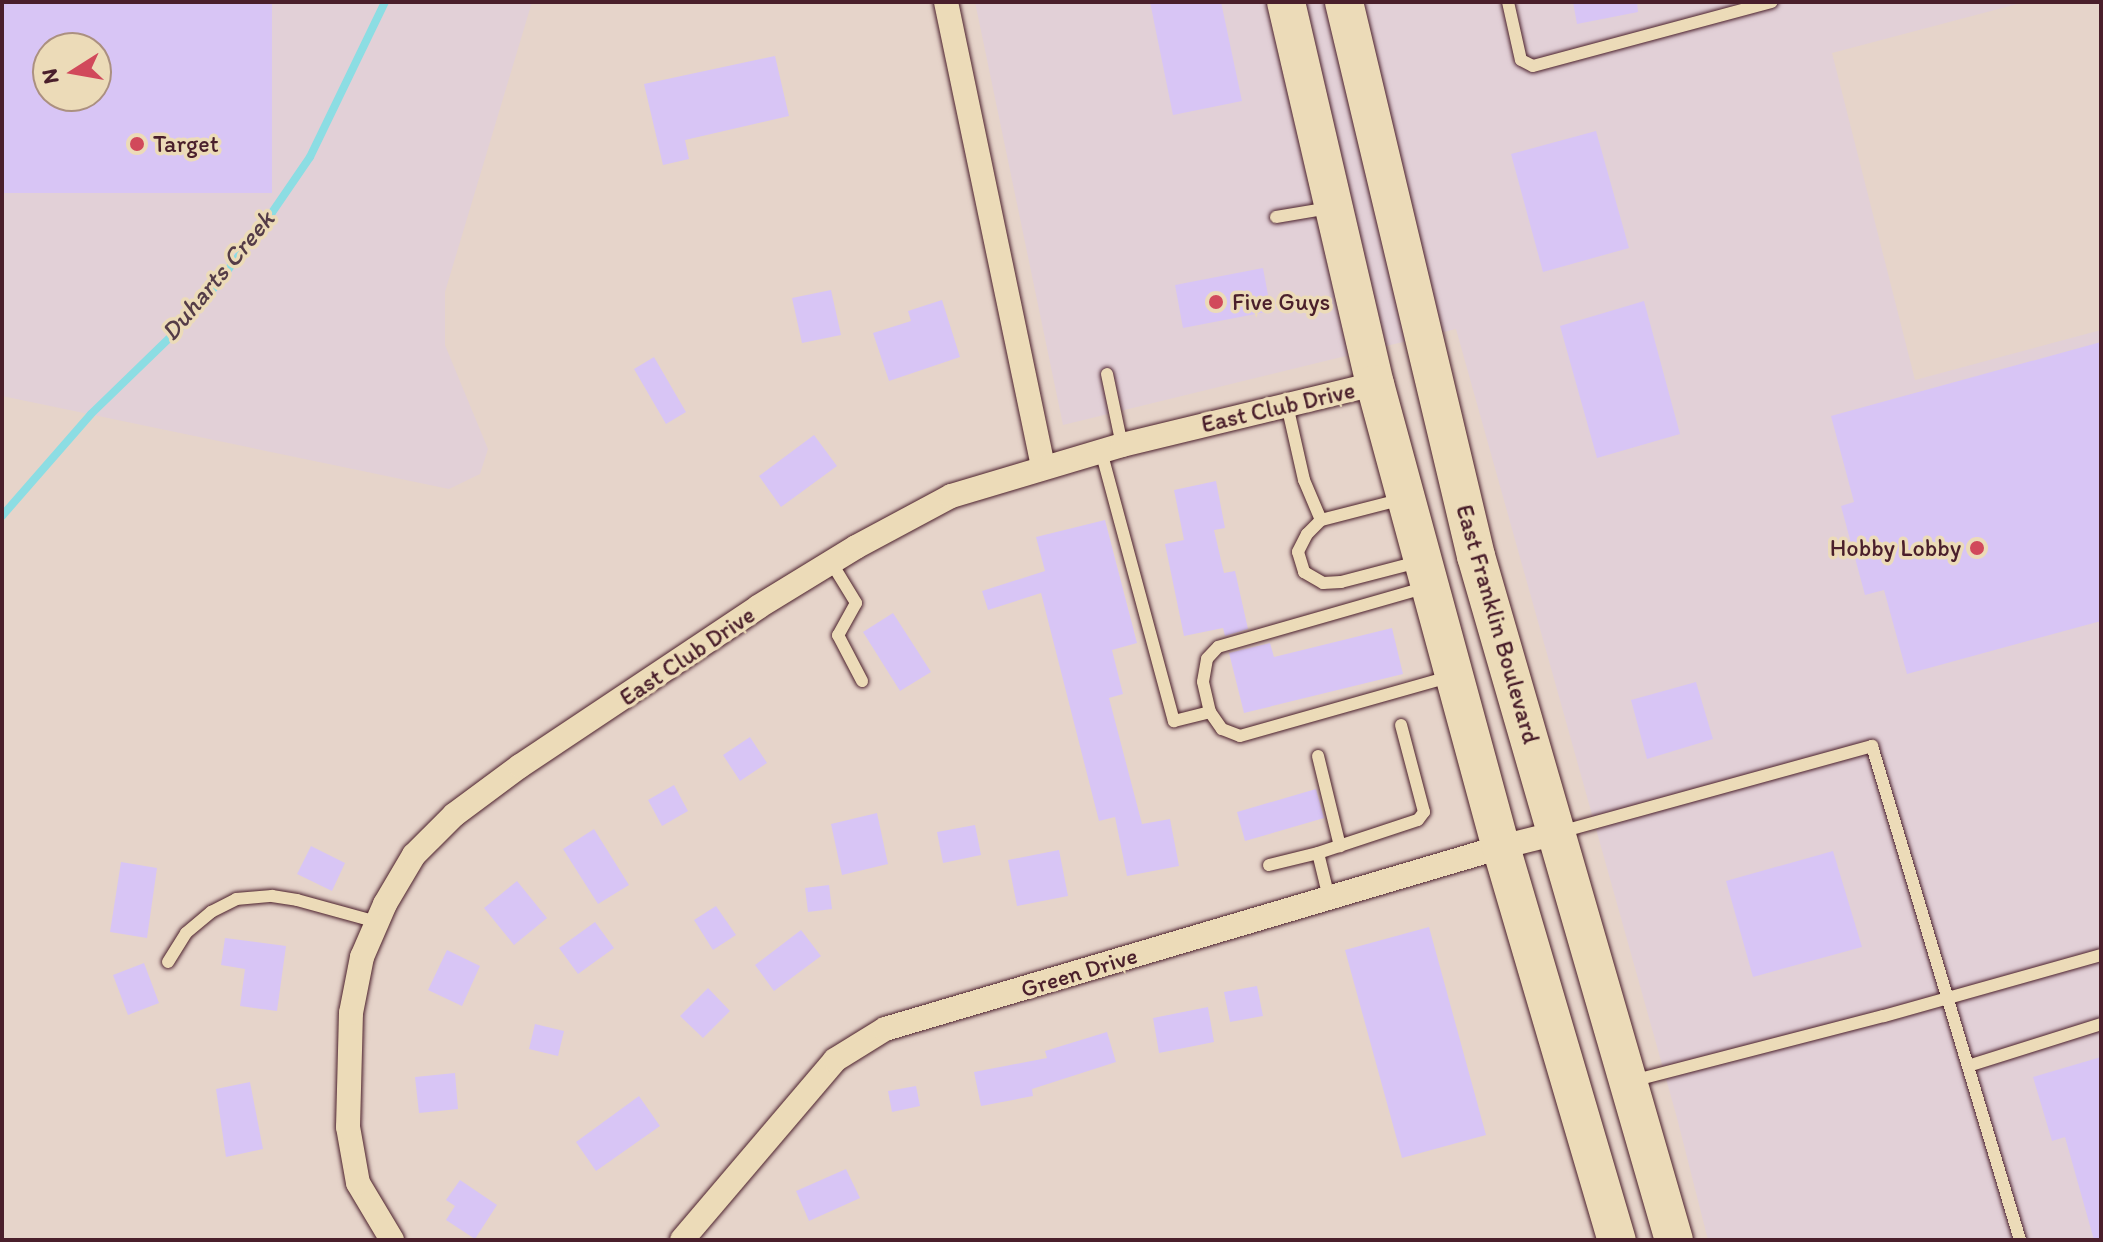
<!DOCTYPE html>
<html>
<head>
<meta charset="utf-8">
<style>
  body { margin:0 }
  #map { position:relative; width:2103px; height:1242px; overflow:hidden; background:#e6d4ca; font-family:Itim,sans-serif }
  div>[style] { position:absolute }
  [style*='--x'] { left:calc(var(--x)*1px); top:calc(var(--y)*1px); width:calc(var(--w)*1px); rotate:calc(var(--a)*1deg) }
  .built>* { inset:0; background:#e2d0d7 }
  .stream>* { height:8px; margin:-4px; padding:0 4px; transform-origin:4px; border-radius:4px; background:#8cdde3 }
  .building>* { inset:0; background:#d8c5f5 }
  .roads { filter:drop-shadow(0 0 2px #4a1f2b) drop-shadow(0 0 2px #4a1f2b) }
  .lane>* { height:12px; margin:-6px; padding:0 6px; transform-origin:6px; border-radius:6px; background:#ecdbb8 }
  .street>* { height:24px; margin:-12px; padding:0 12px; transform-origin:12px; border-radius:12px; background:#ecdbb8 }
  .primary>* { height:38px; margin:-19px; padding:0 19px; transform-origin:19px; border-radius:19px; background:#ecdbb8 }
  .dots>* { width:22px; height:22px; translate:-50% -50%; box-sizing:border-box; border:4px solid #ecdbb8; border-radius:50% }
  span { translate:-50% -50%; white-space:nowrap; text-align:center; line-height:1.15; -webkit-text-stroke:7px #ecdbb8; paint-order:stroke }
  .poi-label { font-size:24px; color:#4a1f2b }
  .left { translate:0 -50%; text-align:left }
  .right { translate:-100% -50%; text-align:right }
  .street-label { font-size:24px; color:#4a1f2b }
  .water-label { font-size:26px; color:#543c47; font-style:italic }
  .frame { position:absolute; inset:0; border:4px solid #4a1f2b; pointer-events:none }
  .north { position:absolute; left:32px; top:32px; width:80px; height:80px; box-sizing:border-box; background:#ecdbb8; border:2px solid #ab9080; border-radius:50%; rotate:259deg; font-size:22px; font-weight:700; line-height:32px; text-align:center; color:#4a1f2b }
  .north::after { content:''; display:block; margin:auto; width:28px; height:36px; background:#d1495b; clip-path:polygon(50% 0,100% 100%,50% 72%,0 100%) }
</style>
</head>
<body>
<div id="map">
  <div class="built">
    <i style="clip-path:polygon(evenodd,2px 2px,532px 2px,445px 292px,445px 345px,488px 449px,480px 474px,449px 489px,2px 396px,2px 2px,48px 48px,96px 48px,96px 96px,48px 96px,48px 48px)"></i>
    <i style="clip-path:polygon(975px 2px,2025px 2px,1832px 53px,1915px 380px,2101px 330px,2101px 1240px,1708px 1240px,1677px 1118px,1456px 329px,1063px 425px)"></i>
  </div>
  <div class="stream">
    <i style="--x:2;--y:516;--w:135;--a:-48.9"></i>
    <i style="--x:91;--y:414;--w:142;--a:-44.1"></i>
    <i style="--x:193;--y:315;--w:128;--a:-52.3"></i>
    <i style="--x:271;--y:214;--w:69;--a:-55.6"></i>
    <i style="--x:310;--y:157;--w:172;--a:-64.2"></i>
  </div>
  <div class="building">
    <i style="clip-path:polygon(evenodd,2px 2px,272px 2px,272px 193px,2px 193px,2px 2px,48px 48px,96px 48px,96px 96px,48px 96px,48px 48px)"></i>
    <i style="clip-path:polygon(1150px 2px,1221px 2px,1242px 101px,1173px 115px)"></i>
    <i style="clip-path:polygon(1573px 2px,1637px 2px,1638px 12px,1577px 24px)"></i>
    <i style="clip-path:polygon(775px 56px,789px 116px,685px 140px,689px 159px,663px 165px,644px 84px)"></i>
    <i style="clip-path:polygon(1596px 131px,1629px 248px,1543px 272px,1511px 154px)"></i>
    <i style="clip-path:polygon(1263px 268px,1271px 311px,1183px 328px,1175px 285px)"></i>
    <i style="clip-path:polygon(831px 290px,841px 335px,802px 343px,792px 298px)"></i>
    <i style="clip-path:polygon(942px 300px,960px 357px,889px 381px,873px 333px,911px 321px,908px 311px)"></i>
    <i style="clip-path:polygon(1644px 301px,1680px 434px,1597px 458px,1560px 326px)"></i>
    <i style="clip-path:polygon(2101px 342px,2101px 621px,1907px 674px,1884px 590px,1865px 595px,1841px 506px,1854px 502px,1831px 416px)"></i>
    <i style="clip-path:polygon(654px 357px,686px 412px,666px 424px,634px 369px)"></i>
    <i style="clip-path:polygon(814px 435px,837px 466px,781px 507px,759px 476px)"></i>
    <i style="clip-path:polygon(1216px 481px,1225px 528px,1214px 530px,1224px 573px,1235px 571px,1248px 629px,1225px 636px,1223px 628px,1184px 636px,1165px 544px,1184px 540px,1174px 490px)"></i>
    <i style="clip-path:polygon(1105px 520px,1137px 643px,1112px 650px,1123px 694px,1109px 698px,1142px 824px,1170px 819px,1179px 866px,1127px 876px,1115px 817px,1099px 821px,1041px 593px,988px 610px,982px 591px,1045px 571px,1036px 537px)"></i>
    <i style="clip-path:polygon(893px 613px,931px 672px,900px 691px,863px 632px)"></i>
    <i style="clip-path:polygon(1392px 628px,1403px 674px,1244px 713px,1229px 653px,1270px 643px,1274px 657px)"></i>
    <i style="clip-path:polygon(1696px 682px,1713px 739px,1647px 759px,1631px 700px)"></i>
    <i style="clip-path:polygon(750px 737px,767px 763px,740px 781px,723px 755px)"></i>
    <i style="clip-path:polygon(674px 785px,688px 811px,662px 826px,648px 800px)"></i>
    <i style="clip-path:polygon(1316px 789px,1324px 818px,1245px 841px,1237px 812px)"></i>
    <i style="clip-path:polygon(877px 813px,888px 864px,842px 875px,831px 824px)"></i>
    <i style="clip-path:polygon(975px 825px,981px 855px,943px 863px,937px 832px)"></i>
    <i style="clip-path:polygon(594px 829px,629px 885px,598px 904px,563px 849px)"></i>
    <i style="clip-path:polygon(311px 846px,345px 863px,332px 891px,297px 874px)"></i>
    <i style="clip-path:polygon(1059px 850px,1068px 896px,1017px 906px,1008px 860px)"></i>
    <i style="clip-path:polygon(1833px 851px,1862px 947px,1753px 977px,1726px 881px)"></i>
    <i style="clip-path:polygon(121px 862px,157px 868px,147px 938px,110px 932px)"></i>
    <i style="clip-path:polygon(517px 881px,547px 918px,514px 945px,484px 908px)"></i>
    <i style="clip-path:polygon(829px 885px,832px 909px,808px 912px,805px 888px)"></i>
    <i style="clip-path:polygon(716px 906px,736px 935px,713px 950px,694px 920px)"></i>
    <i style="clip-path:polygon(595px 922px,614px 948px,578px 974px,559px 948px)"></i>
    <i style="clip-path:polygon(1429px 927px,1486px 1135px,1402px 1158px,1345px 950px)"></i>
    <i style="clip-path:polygon(801px 930px,821px 956px,774px 991px,755px 965px)"></i>
    <i style="clip-path:polygon(225px 938px,286px 946px,277px 1011px,240px 1006px,245px 969px,221px 965px)"></i>
    <i style="clip-path:polygon(447px 950px,480px 966px,462px 1006px,428px 990px)"></i>
    <i style="clip-path:polygon(144px 963px,159px 1003px,128px 1015px,113px 975px)"></i>
    <i style="clip-path:polygon(1257px 986px,1263px 1016px,1230px 1022px,1224px 992px)"></i>
    <i style="clip-path:polygon(708px 988px,730px 1011px,703px 1038px,680px 1016px)"></i>
    <i style="clip-path:polygon(1208px 1007px,1214px 1042px,1159px 1053px,1153px 1018px)"></i>
    <i style="clip-path:polygon(535px 1024px,564px 1031px,558px 1056px,529px 1049px)"></i>
    <i style="clip-path:polygon(1107px 1032px,1116px 1062px,1032px 1089px,1033px 1096px,981px 1106px,974px 1072px,1047px 1058px,1045px 1051px)"></i>
    <i style="clip-path:polygon(2101px 1057px,2101px 1240px,2094px 1240px,2065px 1137px,2052px 1141px,2033px 1077px)"></i>
    <i style="clip-path:polygon(455px 1073px,458px 1109px,419px 1113px,415px 1077px)"></i>
    <i style="clip-path:polygon(250px 1082px,263px 1149px,226px 1157px,216px 1089px)"></i>
    <i style="clip-path:polygon(916px 1086px,920px 1106px,892px 1112px,888px 1091px)"></i>
    <i style="clip-path:polygon(639px 1096px,660px 1126px,596px 1171px,576px 1142px)"></i>
    <i style="clip-path:polygon(846px 1169px,860px 1198px,809px 1221px,796px 1191px)"></i>
    <i style="clip-path:polygon(460px 1180px,497px 1205px,475px 1239px,446px 1220px,455px 1206px,446px 1200px)"></i>
  </div>
  <div class="roads">
    <div class="lane">
      <i style="--x:1508;--y:2;--w:59;--a:77.4"></i>
      <i style="--x:1521;--y:60;--w:13;--a:27"></i>
      <i style="--x:1533;--y:66;--w:247;--a:-15"></i>
      <i style="--x:1276;--y:217;--w:55;--a:-9.5"></i>
      <i style="--x:1107;--y:374;--w:73;--a:78.1"></i>
      <i style="--x:1287;--y:405;--w:77;--a:77.2"></i>
      <i style="--x:1304;--y:480;--w:43;--a:67"></i>
      <i style="--x:1101;--y:451;--w:280;--a:74.9"></i>
      <i style="--x:1174;--y:721;--w:37;--a:-14"></i>
      <i style="--x:1403;--y:499;--w:85;--a:165.6"></i>
      <i style="--x:1321;--y:520;--w:20;--a:135"></i>
      <i style="--x:1307;--y:534;--w:20;--a:117"></i>
      <i style="--x:1298;--y:552;--w:21;--a:73"></i>
      <i style="--x:1304;--y:572;--w:22;--a:30"></i>
      <i style="--x:1323;--y:583;--w:18;--a:-3"></i>
      <i style="--x:1341;--y:582;--w:80;--a:-14.6"></i>
      <i style="--x:831;--y:562;--w:48;--a:58.6"></i>
      <i style="--x:856;--y:603;--w:37;--a:119"></i>
      <i style="--x:838;--y:635;--w:52;--a:62.4"></i>
      <i style="--x:1427;--y:587;--w:217;--a:164"></i>
      <i style="--x:1218;--y:647;--w:16;--a:133"></i>
      <i style="--x:1207;--y:659;--w:23;--a:100"></i>
      <i style="--x:1203;--y:682;--w:31;--a:77"></i>
      <i style="--x:1210;--y:712;--w:21;--a:55"></i>
      <i style="--x:1222;--y:729;--w:19;--a:21"></i>
      <i style="--x:1240;--y:736;--w:217;--a:-15.8"></i>
      <i style="--x:1318;--y:756;--w:93;--a:76.3"></i>
      <i style="--x:1560;--y:832;--w:324;--a:-15.4"></i>
      <i style="--x:1872;--y:746;--w:516;--a:73.32"></i>
      <i style="--x:1269;--y:865;--w:50;--a:-13.8"></i>
      <i style="--x:1329;--y:898;--w:46;--a:-103.7"></i>
      <i style="--x:1318;--y:853;--w:105;--a:-18.3"></i>
      <i style="--x:1418;--y:820;--w:10;--a:-53"></i>
      <i style="--x:1424;--y:812;--w:90;--a:-104.8"></i>
      <i style="--x:168;--y:962;--w:34;--a:-58"></i>
      <i style="--x:186;--y:933;--w:33;--a:-40"></i>
      <i style="--x:211;--y:912;--w:28;--a:-27"></i>
      <i style="--x:236;--y:899;--w:36;--a:-5"></i>
      <i style="--x:272;--y:896;--w:25;--a:9"></i>
      <i style="--x:297;--y:900;--w:83;--a:15.4"></i>
      <i style="--x:1968;--y:1066;--w:139;--a:-17.5"></i>
      <i style="--x:1632;--y:1081;--w:260;--a:-14.5"></i>
      <i style="--x:1884;--y:1016;--w:225;--a:-15.7"></i>
    </div>
    <div class="street">
      <i style="--x:946;--y:2;--w:475;--a:78.2"></i>
      <i style="--x:392;--y:1240;--w:66;--a:-120.8"></i>
      <i style="--x:358;--y:1183;--w:57;--a:-100.1"></i>
      <i style="--x:348;--y:1127;--w:114;--a:-88.5"></i>
      <i style="--x:351;--y:1013;--w:57;--a:-78.9"></i>
      <i style="--x:362;--y:957;--w:58;--a:-66.5"></i>
      <i style="--x:385;--y:904;--w:57;--a:-59.4"></i>
      <i style="--x:414;--y:855;--w:57;--a:-45"></i>
      <i style="--x:454;--y:815;--w:82;--a:-36.6"></i>
      <i style="--x:520;--y:766;--w:286;--a:-33.7"></i>
      <i style="--x:758;--y:607;--w:115;--a:-31.5"></i>
      <i style="--x:856;--y:547;--w:108;--a:-28.2"></i>
      <i style="--x:951;--y:496;--w:178;--a:-16.6"></i>
      <i style="--x:1122;--y:445;--w:260;--a:-13.6"></i>
      <i style="--x:682;--y:1240;--w:236;--a:-49.6"></i>
      <i style="--x:835;--y:1060;--w:59;--a:-31.8"></i>
      <i style="--x:885;--y:1029;--w:642;--a:-16.46"></i>
      <i style="--x:1501;--y:847;--w:58;--a:-14"></i>
    </div>
    <div class="primary">
      <i style="--x:1286;--y:2;--w:392;--a:76.9"></i>
      <i style="--x:1375;--y:384;--w:480;--a:74.8"></i>
      <i style="--x:1501;--y:847;--w:410;--a:73.6"></i>
      <i style="--x:1344;--y:2;--w:570;--a:76.6"></i>
      <i style="--x:1476;--y:556;--w:712;--a:73.86"></i>
    </div>
  </div>
  <div class="dots">
    <i style="left:137px;top:144px;background:#d1495b"></i>
    <i style="left:1216px;top:302px;background:#d1495b"></i>
    <i style="left:1977px;top:548px;background:#d1495b"></i>
  </div>
  <div class="poi-label">
    <span class="left" style="left:153px;top:144px">Target</span>
    <span class="left" style="left:1232px;top:302px">Five Guys</span>
    <span class="right" style="left:1961px;top:548px">Hobby Lobby</span>
  </div>
  <div class="street-label">
    <span style="left:1278px;top:407px;rotate:-13deg">East Club Drive</span>
    <span style="left:1498px;top:624px;rotate:74deg">East Franklin Boulevard</span>
    <span style="left:687px;top:656px;rotate:-34deg">East Club Drive</span>
    <span style="left:1079px;top:972px;rotate:-17deg">Green Drive</span>
  </div>
  <div class="water-label">
    <span style="left:218px;top:276px;rotate:-50deg">Duharts Creek</span>
  </div>
  <div class="frame"></div>
  <div class="north">N</div>
</div>
</body>
</html>
